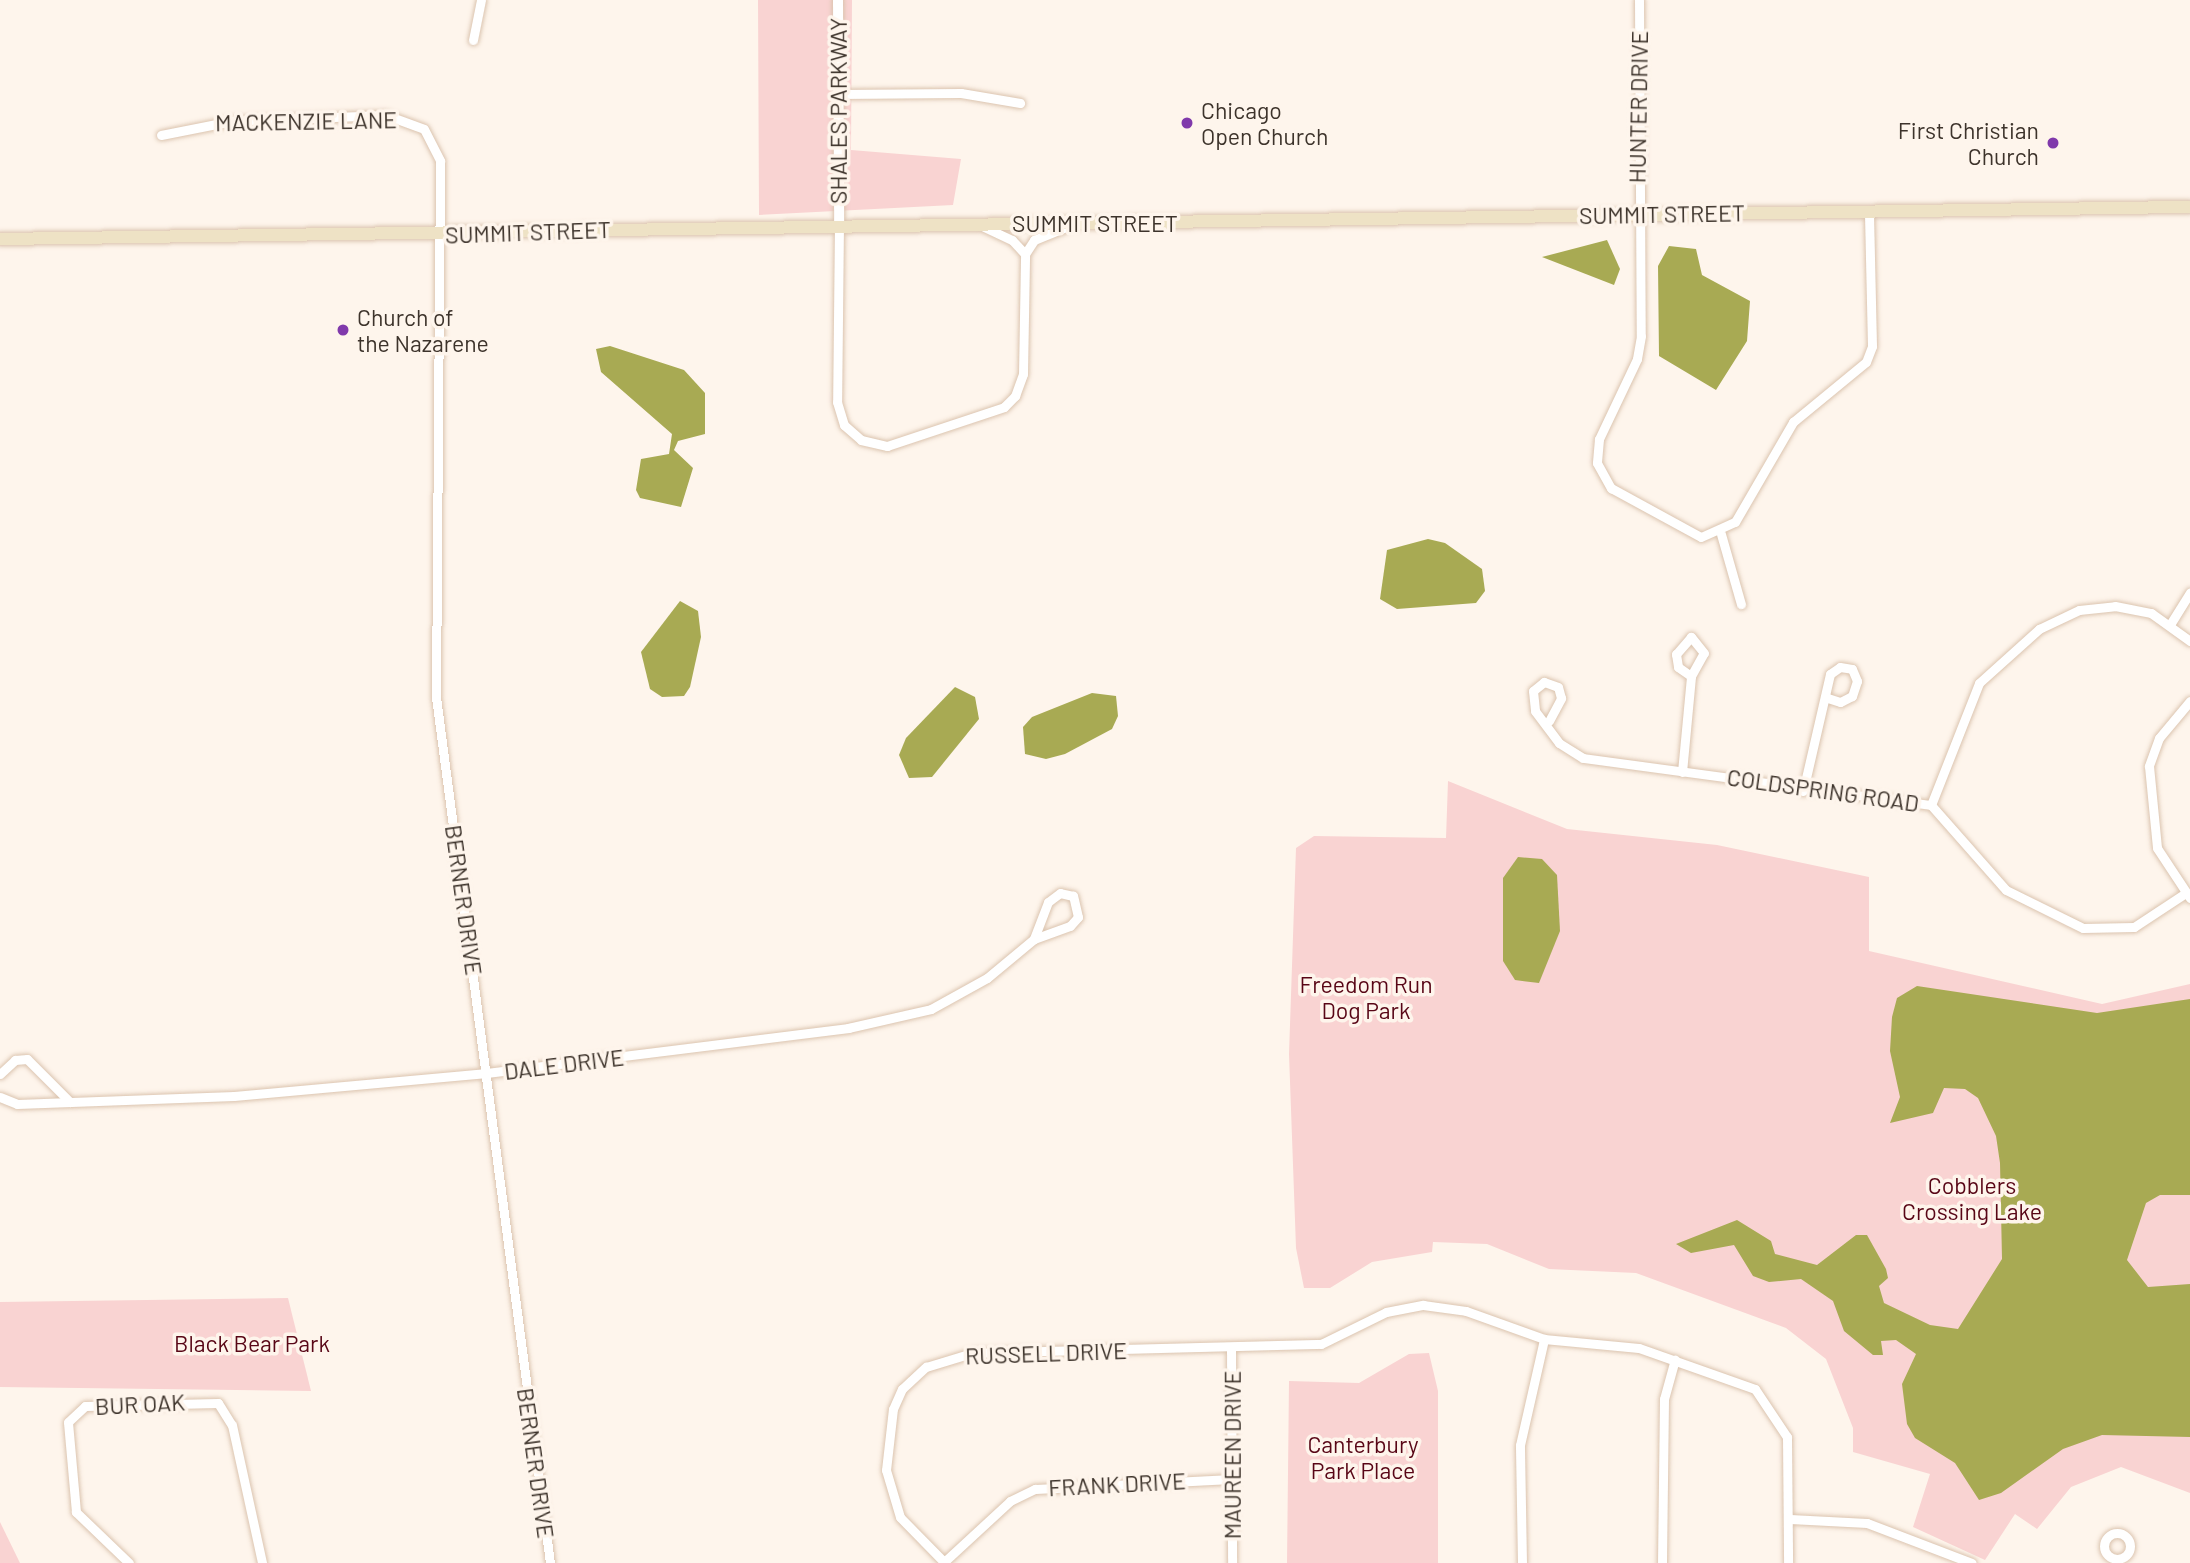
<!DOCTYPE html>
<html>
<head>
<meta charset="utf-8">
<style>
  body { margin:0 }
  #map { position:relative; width:2190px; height:1563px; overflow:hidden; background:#fef5ec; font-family:Barlow,sans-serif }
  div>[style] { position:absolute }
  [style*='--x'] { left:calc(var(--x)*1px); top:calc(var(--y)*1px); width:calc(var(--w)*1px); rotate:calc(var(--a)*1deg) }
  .green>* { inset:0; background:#f9d3d2 }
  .water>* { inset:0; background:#a8aa53 }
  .roads { filter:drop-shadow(0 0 2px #dbc4af) drop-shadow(0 0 2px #dbc4af) }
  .minor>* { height:9px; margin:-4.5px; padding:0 4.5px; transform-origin:4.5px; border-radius:4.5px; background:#fff }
  .minor>.ring { margin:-4.5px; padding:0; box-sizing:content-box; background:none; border:9px solid #fff; border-radius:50% }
  .tertiary>* { height:10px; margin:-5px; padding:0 5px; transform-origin:5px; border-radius:5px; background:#fff }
  .secondary>* { height:12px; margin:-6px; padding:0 6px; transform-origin:6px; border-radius:6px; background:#eee2c5 }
  .dots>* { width:19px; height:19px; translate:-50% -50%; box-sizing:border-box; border:4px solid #fef5ec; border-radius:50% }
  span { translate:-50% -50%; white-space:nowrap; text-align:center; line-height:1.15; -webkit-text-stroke:7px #fef5ec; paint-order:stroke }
  .street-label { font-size:23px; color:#3d332b }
  .poi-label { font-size:23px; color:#3d332b }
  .left { translate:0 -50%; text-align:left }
  .right { translate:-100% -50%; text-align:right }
  .park-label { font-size:23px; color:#580616 }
</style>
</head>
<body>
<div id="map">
  <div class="green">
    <i style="clip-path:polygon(758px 0,852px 0,851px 150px,961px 159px,953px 205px,759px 215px)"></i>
    <i style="clip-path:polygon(1448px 781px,1567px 829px,1717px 845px,1869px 877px,1869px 951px,2102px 1004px,2190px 984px,2190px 1493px,2121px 1467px,2071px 1487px,2037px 1529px,2015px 1514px,1985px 1560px,1913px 1527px,1930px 1474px,1853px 1452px,1853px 1428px,1826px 1359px,1786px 1328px,1636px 1273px,1549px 1269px,1487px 1244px,1433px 1242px,1432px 1252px,1372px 1262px,1330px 1288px,1304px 1288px,1296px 1248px,1289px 1054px,1296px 848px,1314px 836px,1446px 838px)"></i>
    <i style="clip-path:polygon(288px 1298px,311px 1391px,0 1387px,0 1302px)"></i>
    <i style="clip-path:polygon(1429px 1353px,1438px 1391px,1438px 1563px,1287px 1563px,1289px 1381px,1359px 1383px,1409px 1354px)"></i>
    <i style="clip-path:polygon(0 1522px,20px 1563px,0 1563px)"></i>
  </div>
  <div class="water">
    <i style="clip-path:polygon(1607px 240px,1620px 269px,1614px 285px,1542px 257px)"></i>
    <i style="clip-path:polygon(1669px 246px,1696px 249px,1702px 275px,1750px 301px,1747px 341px,1716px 390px,1659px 356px,1658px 266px)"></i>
    <i style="clip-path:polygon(610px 346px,684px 370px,705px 393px,705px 434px,678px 441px,674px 450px,693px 468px,681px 507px,640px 498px,636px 490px,641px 459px,669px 454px,672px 434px,601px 372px,596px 349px)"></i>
    <i style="clip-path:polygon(1428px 539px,1445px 543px,1482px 569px,1485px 591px,1476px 603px,1397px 609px,1380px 599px,1387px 550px)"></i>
    <i style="clip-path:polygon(680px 601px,698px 611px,701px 637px,690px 687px,684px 696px,662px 697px,650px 689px,641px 652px)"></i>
    <i style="clip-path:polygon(955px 687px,975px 697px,979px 719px,932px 777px,909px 778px,899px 755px,906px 738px)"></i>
    <i style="clip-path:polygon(1092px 693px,1116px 696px,1118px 716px,1112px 729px,1065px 754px,1046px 759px,1025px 754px,1023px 727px,1032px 717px)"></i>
    <i style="clip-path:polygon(1518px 857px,1542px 859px,1557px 875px,1560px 931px,1539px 983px,1515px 980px,1503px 961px,1503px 878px)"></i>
    <i style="clip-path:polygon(1917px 986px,2097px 1013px,2190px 999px,2190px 1195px,2160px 1195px,2146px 1203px,2127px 1260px,2148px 1287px,2190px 1284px,2190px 1437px,2102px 1435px,2063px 1449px,2001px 1493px,1979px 1500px,1955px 1463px,1915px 1438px,1907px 1424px,1902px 1384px,1916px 1354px,1896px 1340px,1881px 1341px,1883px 1355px,1873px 1355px,1844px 1331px,1833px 1301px,1801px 1279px,1769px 1282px,1753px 1276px,1734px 1245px,1691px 1253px,1676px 1244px,1737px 1220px,1771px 1241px,1775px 1254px,1817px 1265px,1856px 1235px,1867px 1235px,1886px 1269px,1888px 1278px,1879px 1286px,1884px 1303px,1930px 1325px,1958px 1329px,2002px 1259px,2000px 1163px,1996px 1136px,1978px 1098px,1965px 1089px,1944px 1088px,1933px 1113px,1890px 1123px,1900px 1097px,1890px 1051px,1892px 1017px,1897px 998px)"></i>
  </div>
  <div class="roads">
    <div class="minor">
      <i style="--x:1639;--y:0;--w:336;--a:89.7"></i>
      <i style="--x:1641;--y:336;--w:23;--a:100"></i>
      <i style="--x:1637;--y:359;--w:89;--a:115.4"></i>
      <i style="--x:1599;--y:439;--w:24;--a:95"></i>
      <i style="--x:1597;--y:463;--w:29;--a:61"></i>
      <i style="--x:1611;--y:488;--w:102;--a:28.6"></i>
      <i style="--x:1701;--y:537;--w:37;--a:-24"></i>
      <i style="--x:1735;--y:522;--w:116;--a:-59.9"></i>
      <i style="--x:1793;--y:422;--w:94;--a:-39.4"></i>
      <i style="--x:1866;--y:362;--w:17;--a:-69"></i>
      <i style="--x:1872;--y:346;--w:136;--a:-91.3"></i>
      <i style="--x:473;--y:40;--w:41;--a:-78.7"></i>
      <i style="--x:838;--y:94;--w:123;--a:-0.5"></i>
      <i style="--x:961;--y:93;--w:60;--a:9.6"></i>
      <i style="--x:161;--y:135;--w:72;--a:-11.2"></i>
      <i style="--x:232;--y:121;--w:154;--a:-2.2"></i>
      <i style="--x:386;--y:115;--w:40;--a:20.2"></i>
      <i style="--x:424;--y:129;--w:36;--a:63"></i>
      <i style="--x:440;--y:161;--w:536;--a:90.43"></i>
      <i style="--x:436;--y:697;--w:873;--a:82.5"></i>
      <i style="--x:839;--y:223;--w:179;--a:90.6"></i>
      <i style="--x:837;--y:402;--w:24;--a:73"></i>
      <i style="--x:844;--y:425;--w:23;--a:41"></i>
      <i style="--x:861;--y:440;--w:27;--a:13"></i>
      <i style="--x:887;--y:446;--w:123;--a:-18.4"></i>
      <i style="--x:1004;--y:407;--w:16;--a:-45"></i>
      <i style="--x:1015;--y:396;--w:23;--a:-70"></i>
      <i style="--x:1023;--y:374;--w:120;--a:-89"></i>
      <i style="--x:984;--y:227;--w:31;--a:25"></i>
      <i style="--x:1012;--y:240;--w:19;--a:47"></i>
      <i style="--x:1025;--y:254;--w:17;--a:-57"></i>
      <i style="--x:1034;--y:240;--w:35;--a:-22"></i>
      <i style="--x:1721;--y:534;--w:73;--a:74.1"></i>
      <i style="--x:2171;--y:623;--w:36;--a:-58"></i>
      <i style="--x:2190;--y:701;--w:48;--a:130"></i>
      <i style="--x:2159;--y:738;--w:30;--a:110"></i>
      <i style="--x:2149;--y:766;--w:82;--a:84.4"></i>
      <i style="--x:2157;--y:848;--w:60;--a:56.6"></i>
      <i style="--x:1549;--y:721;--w:26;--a:-62"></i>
      <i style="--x:1561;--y:698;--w:11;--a:-105"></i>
      <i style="--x:1558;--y:687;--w:15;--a:-160"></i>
      <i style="--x:1544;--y:682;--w:14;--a:141"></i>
      <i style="--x:1533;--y:691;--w:20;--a:84"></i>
      <i style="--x:1535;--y:711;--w:40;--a:53"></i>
      <i style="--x:1559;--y:743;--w:28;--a:32"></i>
      <i style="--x:1583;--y:758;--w:351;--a:7.7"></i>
      <i style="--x:1931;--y:805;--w:113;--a:48.6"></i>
      <i style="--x:2006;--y:890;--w:86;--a:26.3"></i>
      <i style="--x:2083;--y:928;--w:51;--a:-1.1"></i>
      <i style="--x:2134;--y:927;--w:60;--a:-33.4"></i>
      <i style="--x:1682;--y:772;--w:96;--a:-84.6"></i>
      <i style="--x:1691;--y:676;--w:26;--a:-61"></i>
      <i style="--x:1704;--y:653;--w:21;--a:-129"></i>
      <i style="--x:1691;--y:637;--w:23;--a:131"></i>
      <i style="--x:1676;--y:654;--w:13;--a:81"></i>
      <i style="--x:1678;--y:667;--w:16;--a:35"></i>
      <i style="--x:1803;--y:791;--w:120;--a:-77"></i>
      <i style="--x:1830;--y:674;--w:12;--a:-35"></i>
      <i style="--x:1840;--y:667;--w:12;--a:9"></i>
      <i style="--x:1852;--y:669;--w:13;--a:67"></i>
      <i style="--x:1857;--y:681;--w:16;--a:108"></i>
      <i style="--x:1852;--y:696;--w:13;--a:153"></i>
      <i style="--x:1840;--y:702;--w:13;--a:-162"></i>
      <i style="--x:1931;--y:805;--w:131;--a:-68.5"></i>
      <i style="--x:1979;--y:683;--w:81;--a:-42"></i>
      <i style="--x:2039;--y:629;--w:44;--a:-25.4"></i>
      <i style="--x:2079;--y:610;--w:36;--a:-6"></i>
      <i style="--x:2115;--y:606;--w:37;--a:11"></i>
      <i style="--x:2151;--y:613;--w:48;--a:35.7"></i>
      <i style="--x:0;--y:1074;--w:21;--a:-43"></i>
      <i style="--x:15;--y:1060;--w:12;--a:-5"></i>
      <i style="--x:27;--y:1059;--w:61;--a:45"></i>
      <i style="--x:0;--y:1097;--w:18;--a:22"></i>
      <i style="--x:17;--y:1104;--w:217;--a:-2.1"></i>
      <i style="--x:234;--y:1096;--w:254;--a:-5.2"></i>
      <i style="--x:487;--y:1073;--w:364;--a:-7.1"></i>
      <i style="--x:848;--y:1028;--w:85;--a:-12.9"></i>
      <i style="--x:931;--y:1009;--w:64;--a:-29"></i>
      <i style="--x:987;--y:978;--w:61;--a:-39.7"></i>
      <i style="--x:1034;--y:939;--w:38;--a:-20"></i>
      <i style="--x:1070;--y:926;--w:12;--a:-48"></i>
      <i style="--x:1078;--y:917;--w:22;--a:-103"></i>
      <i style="--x:1073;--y:896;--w:13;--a:-167"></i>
      <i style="--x:1060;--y:893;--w:15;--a:143"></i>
      <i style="--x:1048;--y:902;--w:40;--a:111"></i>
      <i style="--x:1231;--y:1347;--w:216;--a:89.7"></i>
      <i style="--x:1790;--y:1519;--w:77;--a:3"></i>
      <i style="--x:1867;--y:1523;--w:112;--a:20.9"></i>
      <i class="ring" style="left:2104px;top:1533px;width:17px;height:17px"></i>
      <i style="--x:944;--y:1562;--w:90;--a:-42.7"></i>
      <i style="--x:1010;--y:1501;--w:28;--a:-26"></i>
      <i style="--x:1035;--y:1489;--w:197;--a:-2.9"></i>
      <i style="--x:129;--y:1563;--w:74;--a:-136.1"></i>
      <i style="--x:76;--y:1512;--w:90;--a:-95.1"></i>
      <i style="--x:68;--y:1422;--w:23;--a:-43"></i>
      <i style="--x:85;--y:1406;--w:133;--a:-1.3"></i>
      <i style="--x:218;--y:1403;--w:26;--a:58"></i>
      <i style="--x:232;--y:1425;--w:141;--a:77.7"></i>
      <i style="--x:945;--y:1563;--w:64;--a:-134.4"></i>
      <i style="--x:900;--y:1517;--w:49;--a:-106.6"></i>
      <i style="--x:886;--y:1470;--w:61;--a:-83.5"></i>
      <i style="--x:893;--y:1409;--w:22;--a:-66"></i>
      <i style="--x:902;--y:1389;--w:33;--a:-43"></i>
      <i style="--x:926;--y:1367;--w:48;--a:-16.9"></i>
      <i style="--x:972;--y:1353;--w:349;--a:-1.5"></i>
      <i style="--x:1321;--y:1344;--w:72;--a:-26.2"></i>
      <i style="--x:1386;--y:1312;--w:38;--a:-11"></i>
      <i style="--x:1423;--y:1305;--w:43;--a:7.9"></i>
      <i style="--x:1466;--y:1311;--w:83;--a:19.7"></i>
      <i style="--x:1544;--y:1339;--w:95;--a:5.4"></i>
      <i style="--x:1639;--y:1348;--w:123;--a:19.5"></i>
      <i style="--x:1755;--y:1389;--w:58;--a:56.3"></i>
      <i style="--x:1787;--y:1437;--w:126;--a:89.5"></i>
      <i style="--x:1522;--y:1563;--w:118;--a:-91"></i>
      <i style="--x:1520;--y:1445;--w:109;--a:-77.2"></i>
      <i style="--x:1662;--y:1563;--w:164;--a:-89.3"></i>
      <i style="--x:1664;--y:1399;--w:41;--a:-74.6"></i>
    </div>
    <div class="tertiary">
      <i style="--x:838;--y:0;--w:223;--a:89.7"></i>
    </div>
    <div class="secondary">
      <i style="--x:0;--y:239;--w:2190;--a:-0.84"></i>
    </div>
  </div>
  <div class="dots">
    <i style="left:1187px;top:123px;background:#8039ab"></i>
    <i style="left:2053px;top:143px;background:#8039ab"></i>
    <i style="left:343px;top:330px;background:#8039ab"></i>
  </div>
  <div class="street-label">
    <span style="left:1638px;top:107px;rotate:-89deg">HUNTER DRIVE</span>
    <span style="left:838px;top:111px;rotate:-90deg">SHALES PARKWAY</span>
    <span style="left:306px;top:121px;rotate:-1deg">MACKENZIE LANE</span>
    <span style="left:1662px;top:214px;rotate:-1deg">SUMMIT STREET</span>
    <span style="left:1095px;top:223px">SUMMIT STREET</span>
    <span style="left:528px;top:232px;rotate:-2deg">SUMMIT STREET</span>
    <span style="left:1823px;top:790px;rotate:8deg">COLDSPRING ROAD</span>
    <span style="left:464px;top:900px;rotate:82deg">BERNER DRIVE</span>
    <span style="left:564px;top:1064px;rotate:-7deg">DALE DRIVE</span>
    <span style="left:1046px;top:1353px;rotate:-2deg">RUSSELL DRIVE</span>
    <span style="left:140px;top:1404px;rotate:-3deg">BUR OAK</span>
    <span style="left:1232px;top:1455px;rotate:-90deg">MAUREEN DRIVE</span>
    <span style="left:536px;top:1463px;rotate:82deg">BERNER DRIVE</span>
    <span style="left:1117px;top:1484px;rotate:-3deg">FRANK DRIVE</span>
  </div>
  <div class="poi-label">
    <span class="left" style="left:1201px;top:123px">Chicago<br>Open Church</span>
    <span class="right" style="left:2039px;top:143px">First Christian<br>Church</span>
    <span class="left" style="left:357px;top:330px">Church of<br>the Nazarene</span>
  </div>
  <div class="park-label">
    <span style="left:1366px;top:997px">Freedom Run<br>Dog Park</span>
    <span style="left:1972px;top:1198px">Cobblers<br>Crossing Lake</span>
    <span style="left:252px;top:1343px">Black Bear Park</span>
    <span style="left:1363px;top:1457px">Canterbury<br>Park Place</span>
  </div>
</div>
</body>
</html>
